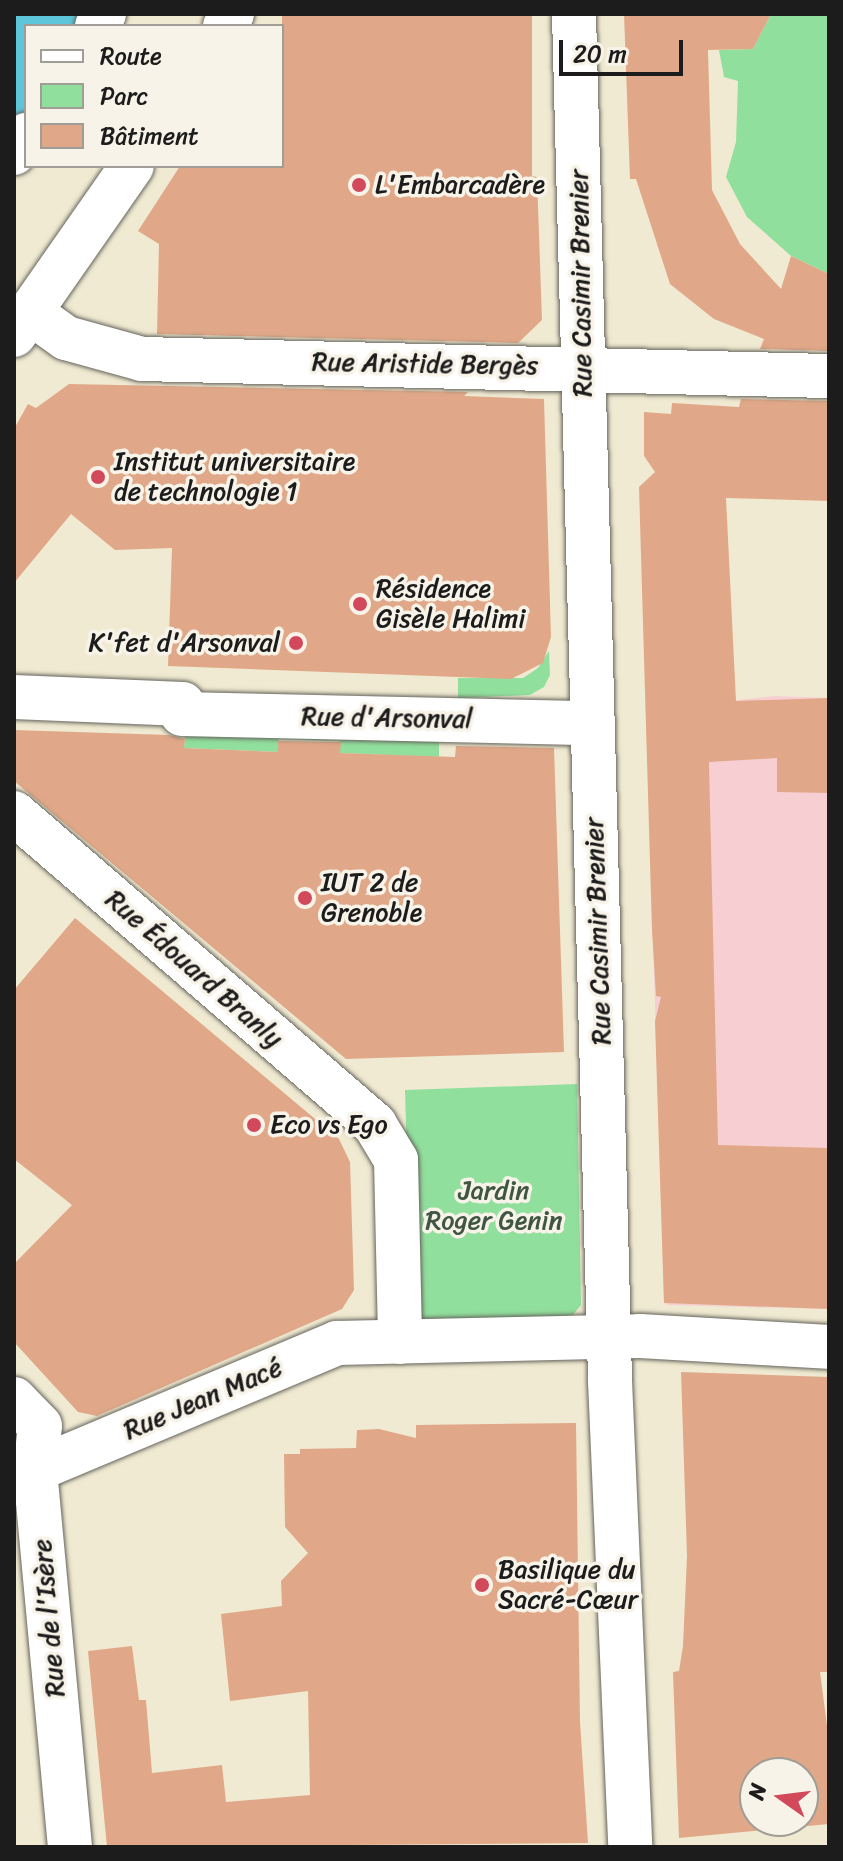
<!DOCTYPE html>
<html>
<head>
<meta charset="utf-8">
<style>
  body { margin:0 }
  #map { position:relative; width:843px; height:1861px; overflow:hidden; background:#f0ead2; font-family:Sriracha,sans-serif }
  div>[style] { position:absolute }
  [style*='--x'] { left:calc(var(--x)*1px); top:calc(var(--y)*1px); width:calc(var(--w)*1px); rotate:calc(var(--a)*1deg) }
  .built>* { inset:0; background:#f7cfd2 }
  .green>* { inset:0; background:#91df9d }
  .water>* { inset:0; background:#5ec6da }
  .building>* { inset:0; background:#e0a888 }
  .roads { filter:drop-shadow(0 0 2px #66645c) drop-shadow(0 0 2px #66645c) }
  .minor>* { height:44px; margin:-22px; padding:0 22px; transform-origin:22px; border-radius:22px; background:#fff }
  .major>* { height:44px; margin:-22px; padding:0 22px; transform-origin:22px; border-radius:22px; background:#fff }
  .dots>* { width:22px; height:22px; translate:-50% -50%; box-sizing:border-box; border:4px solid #f7f3e8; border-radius:50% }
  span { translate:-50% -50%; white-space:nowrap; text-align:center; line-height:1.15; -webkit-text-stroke:7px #f7f3e8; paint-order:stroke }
  .poi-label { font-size:26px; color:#1c1c1c }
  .left { translate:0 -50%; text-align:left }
  .right { translate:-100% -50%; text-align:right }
  .street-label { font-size:26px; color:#1c1c1c }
  .park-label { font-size:26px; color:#3f5643 }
  .frame { position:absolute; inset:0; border:16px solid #1c1c1c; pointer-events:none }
  .legend { position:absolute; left:24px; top:24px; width:260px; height:144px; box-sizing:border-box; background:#f7f3e8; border:2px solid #9f9d96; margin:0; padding:10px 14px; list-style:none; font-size:24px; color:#1c1c1c }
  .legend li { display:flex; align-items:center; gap:16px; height:40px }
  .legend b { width:40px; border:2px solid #9f9d96 }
  .north { position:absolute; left:739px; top:1757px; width:80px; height:80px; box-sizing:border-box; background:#f7f3e8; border:2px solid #9f9d96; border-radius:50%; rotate:284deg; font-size:22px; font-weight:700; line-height:32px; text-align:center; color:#1c1c1c }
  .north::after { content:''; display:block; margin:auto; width:28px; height:36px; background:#d1495b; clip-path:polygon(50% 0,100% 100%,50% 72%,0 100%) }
  .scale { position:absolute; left:559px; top:40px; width:124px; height:36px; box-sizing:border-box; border:4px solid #1c1c1c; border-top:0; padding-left:10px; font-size:24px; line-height:28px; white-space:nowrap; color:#1c1c1c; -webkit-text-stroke:6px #f7f3e8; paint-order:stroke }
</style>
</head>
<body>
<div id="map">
  <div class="built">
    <i style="clip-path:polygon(775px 696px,829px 698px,829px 1309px,669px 1305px,664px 1303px,646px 710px)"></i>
  </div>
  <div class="green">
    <i style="clip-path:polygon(771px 14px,829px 14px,829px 274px,791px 256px,747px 217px,726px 177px,736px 142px,738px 81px,724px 77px,719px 50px,753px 49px)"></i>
    <i style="clip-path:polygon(549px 651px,550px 675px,544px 687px,530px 695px,458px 698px,458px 678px,523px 678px,538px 668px)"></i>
    <i style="clip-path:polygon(185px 736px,417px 737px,426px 742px,439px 737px,439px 757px,340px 753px,340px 741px,279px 739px,278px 752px,184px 748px)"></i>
    <i style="clip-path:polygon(577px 1084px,581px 1305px,567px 1322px,412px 1331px,405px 1090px)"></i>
  </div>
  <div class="water">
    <i style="clip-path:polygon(14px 14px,85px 14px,78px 26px,26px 26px,26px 109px,14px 128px)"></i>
  </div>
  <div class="building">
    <i style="clip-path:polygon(282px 14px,532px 14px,532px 176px,537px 177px,542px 320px,518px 343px,157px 334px,159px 244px,138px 231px,180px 166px,282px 166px)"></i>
    <i style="clip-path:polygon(624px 14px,771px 14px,753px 49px,708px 50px,712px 190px,740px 244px,781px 289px,791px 256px,829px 274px,829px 351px,760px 349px,764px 339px,714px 319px,670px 284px,636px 179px,630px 179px)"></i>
    <i style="clip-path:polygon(69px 384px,468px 392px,464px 396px,544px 399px,551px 637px,543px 663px,511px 679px,168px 666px,172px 548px,115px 550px,71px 514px,14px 583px,14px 429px,28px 404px,36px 408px)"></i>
    <i style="clip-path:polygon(741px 399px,829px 401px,829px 501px,726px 498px,736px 701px,829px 698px,829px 793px,777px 792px,777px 758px,709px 762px,718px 1145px,829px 1148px,829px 1309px,664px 1303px,655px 1021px,661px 997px,656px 996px,652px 930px,639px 487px,655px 472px,644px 456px,644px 412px,671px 414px,672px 403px,739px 407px)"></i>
    <i style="clip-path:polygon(14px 730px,169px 735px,185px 739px,184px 748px,278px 752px,278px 741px,341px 742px,340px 753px,455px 757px,456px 746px,554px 748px,564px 1052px,346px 1059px,14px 781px)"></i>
    <i style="clip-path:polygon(75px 918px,339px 1139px,350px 1162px,354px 1290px,342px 1309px,97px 1416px,78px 1412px,14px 1342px,14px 1264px,72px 1205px,14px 1159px,14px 990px)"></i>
    <i style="clip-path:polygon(evenodd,681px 1372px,829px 1377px,829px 1672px,820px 1672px,829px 1741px,829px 1824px,679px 1838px,673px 1672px,679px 1671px,683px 1646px,687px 1556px,681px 1372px,755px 1773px,803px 1773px,803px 1821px,755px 1821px,755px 1773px)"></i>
    <i style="clip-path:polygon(576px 1423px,580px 1722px,588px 1843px,107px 1847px,88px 1651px,132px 1646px,139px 1700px,146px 1700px,152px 1773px,222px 1765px,226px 1802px,310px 1795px,308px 1691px,230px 1701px,221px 1614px,282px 1606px,281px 1581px,308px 1553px,285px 1527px,284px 1454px,300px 1454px,300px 1449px,356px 1448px,357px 1430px,379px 1429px,416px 1438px,416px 1425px)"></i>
  </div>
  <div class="roads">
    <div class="minor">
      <i style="--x:574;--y:14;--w:1367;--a:88.49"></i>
      <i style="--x:610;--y:1381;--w:466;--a:87.5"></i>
      <i style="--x:97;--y:26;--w:14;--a:-60"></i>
      <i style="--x:14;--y:153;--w:22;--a:-56"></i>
      <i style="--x:31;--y:313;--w:43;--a:35.5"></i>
      <i style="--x:66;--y:338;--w:79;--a:15.4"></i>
      <i style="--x:142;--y:359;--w:687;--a:1.42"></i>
      <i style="--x:14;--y:697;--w:169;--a:2.4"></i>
      <i style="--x:182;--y:714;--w:410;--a:1.3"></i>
      <i style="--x:14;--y:813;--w:477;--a:40.8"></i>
      <i style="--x:375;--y:1125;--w:41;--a:59"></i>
      <i style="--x:396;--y:1160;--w:182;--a:88.7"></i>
      <i style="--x:14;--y:1399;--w:37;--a:46"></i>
      <i style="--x:40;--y:1426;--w:44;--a:96.5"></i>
      <i style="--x:35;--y:1470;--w:379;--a:84.7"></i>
      <i style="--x:14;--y:1483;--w:25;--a:-32"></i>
      <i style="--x:35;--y:1470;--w:328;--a:-22.8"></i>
      <i style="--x:337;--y:1343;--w:303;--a:-1.3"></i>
      <i style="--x:640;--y:1336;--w:189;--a:3.3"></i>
    </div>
    <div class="major">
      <i style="--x:225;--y:26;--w:14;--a:-60"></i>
      <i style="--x:14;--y:335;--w:206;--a:-55.1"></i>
    </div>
  </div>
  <div class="dots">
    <i style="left:359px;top:185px;background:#d1495b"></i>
    <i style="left:98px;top:477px;background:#d1495b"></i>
    <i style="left:360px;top:604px;background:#d1495b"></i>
    <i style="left:296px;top:643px;background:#d1495b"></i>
    <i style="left:305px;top:898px;background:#d1495b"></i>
    <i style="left:254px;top:1125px;background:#d1495b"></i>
    <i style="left:482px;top:1585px;background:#d1495b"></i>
  </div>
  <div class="poi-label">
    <span class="left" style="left:375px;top:185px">L'Embarcadère</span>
    <span class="left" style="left:114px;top:477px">Institut universitaire<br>de technologie 1</span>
    <span class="left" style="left:376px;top:604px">Résidence<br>Gisèle Halimi</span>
    <span class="right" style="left:280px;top:643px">K'fet d'Arsonval</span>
    <span class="left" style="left:321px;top:898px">IUT 2 de<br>Grenoble</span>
    <span class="left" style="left:270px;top:1125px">Eco vs Ego</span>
    <span class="left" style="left:498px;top:1585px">Basilique du<br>Sacré-Cœur</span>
  </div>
  <div class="street-label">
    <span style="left:581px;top:283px;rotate:-91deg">Rue Casimir Brenier</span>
    <span style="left:425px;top:364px;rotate:1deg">Rue Aristide Bergès</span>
    <span style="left:387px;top:718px;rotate:1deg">Rue d'Arsonval</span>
    <span style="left:598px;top:931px;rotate:-92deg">Rue Casimir Brenier</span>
    <span style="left:194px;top:969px;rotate:41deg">Rue Édouard Branly</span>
    <span style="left:203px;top:1399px;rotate:-23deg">Rue Jean Macé</span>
    <span style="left:49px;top:1618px;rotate:-95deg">Rue de l'Isère</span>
  </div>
  <div class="park-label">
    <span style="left:494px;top:1206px">Jardin<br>Roger Genin</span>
  </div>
  <div class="frame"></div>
  <ul class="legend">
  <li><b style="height:10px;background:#fff"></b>Route</li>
  <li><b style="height:22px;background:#91df9d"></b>Parc</li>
  <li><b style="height:22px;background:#e0a888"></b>Bâtiment</li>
  </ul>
  <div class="north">N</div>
  <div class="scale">20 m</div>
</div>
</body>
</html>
